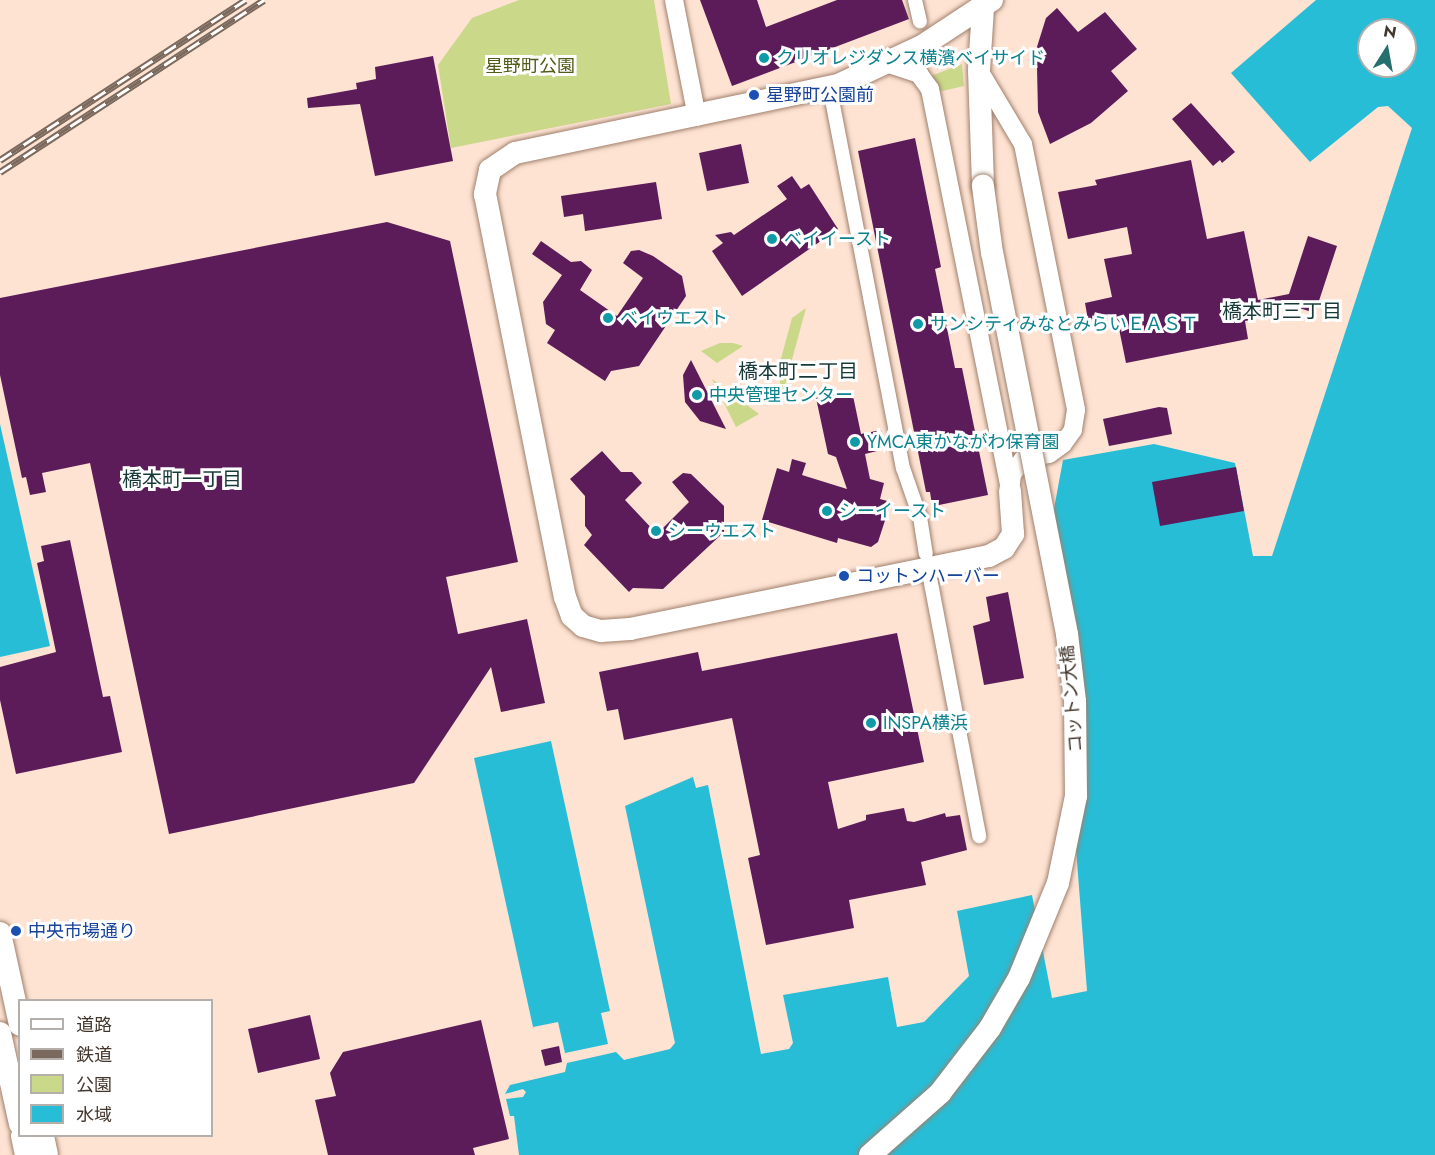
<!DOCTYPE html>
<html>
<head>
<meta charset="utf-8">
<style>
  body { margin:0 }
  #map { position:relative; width:1435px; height:1155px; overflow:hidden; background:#fee2d2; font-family:Jost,"Noto Sans JP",sans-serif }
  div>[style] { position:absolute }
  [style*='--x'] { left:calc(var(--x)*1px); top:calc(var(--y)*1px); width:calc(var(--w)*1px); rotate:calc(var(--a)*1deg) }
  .green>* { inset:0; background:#cad889 }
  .water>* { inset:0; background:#27bdd6 }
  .building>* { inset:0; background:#5b1c59 }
  .roads { filter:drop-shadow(0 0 2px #a0806d) drop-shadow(0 0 2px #a0806d) }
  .pedestrian>* { height:14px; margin:-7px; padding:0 7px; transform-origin:7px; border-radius:7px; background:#fff }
  .minor>* { height:18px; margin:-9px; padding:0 9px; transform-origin:9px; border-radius:9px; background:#fff }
  .tertiary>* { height:22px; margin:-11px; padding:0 11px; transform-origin:11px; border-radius:11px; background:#fff }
  .rail>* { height:7px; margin-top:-3.5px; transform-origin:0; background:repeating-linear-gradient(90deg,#fff 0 14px,#7b695e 0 28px); box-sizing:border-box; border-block:2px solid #7b695e }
  .bridges { filter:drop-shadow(0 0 2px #a0806d) drop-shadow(0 0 2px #a0806d) }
  .tertiary-bridge>* { height:22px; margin:-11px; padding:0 11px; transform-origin:11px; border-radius:11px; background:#fff }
  .dots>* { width:16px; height:16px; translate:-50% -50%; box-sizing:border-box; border:3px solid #fff; border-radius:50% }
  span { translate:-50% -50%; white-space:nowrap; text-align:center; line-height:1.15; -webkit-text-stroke:6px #fff; paint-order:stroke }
  .culture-label { font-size:18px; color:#0d838f }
  .left { translate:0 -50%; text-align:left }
  .park-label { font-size:18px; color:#525b17 }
  .transit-label { font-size:18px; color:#164399 }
  .street-label { font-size:18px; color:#43362d }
  .neighbourhood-label { font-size:20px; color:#163938 }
  .legend { position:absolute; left:18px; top:999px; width:195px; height:138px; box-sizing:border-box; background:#fff; border:2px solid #b4afab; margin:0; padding:8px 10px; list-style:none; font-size:18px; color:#43362d }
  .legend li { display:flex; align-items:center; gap:12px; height:30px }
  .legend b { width:30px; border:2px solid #b4afab }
  .north { position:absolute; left:1357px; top:18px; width:60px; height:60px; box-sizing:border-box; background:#fff; border:2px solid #b4afab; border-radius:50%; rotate:11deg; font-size:16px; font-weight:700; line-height:24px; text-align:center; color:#43362d }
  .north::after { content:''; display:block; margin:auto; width:21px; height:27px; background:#25706f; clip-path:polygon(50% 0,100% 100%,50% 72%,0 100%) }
</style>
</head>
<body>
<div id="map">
  <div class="green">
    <i style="clip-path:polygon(519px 0,654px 0,671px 104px,451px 148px,438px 65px,472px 18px)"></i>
    <i style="clip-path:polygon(962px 64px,964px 86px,938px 92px,931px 76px)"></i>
    <i style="clip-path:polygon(806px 308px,781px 400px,779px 366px,792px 318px)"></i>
    <i style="clip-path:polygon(720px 343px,733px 343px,743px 346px,717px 363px,701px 351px)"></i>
    <i style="clip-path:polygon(712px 379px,759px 414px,736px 427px)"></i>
  </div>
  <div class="water">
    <i style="clip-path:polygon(evenodd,1316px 0,1435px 0,1435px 1155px,519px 1155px,514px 1116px,510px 1116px,506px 1099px,523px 1097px,526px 1092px,523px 1089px,505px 1094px,510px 1085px,565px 1072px,567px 1063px,616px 1052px,624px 1060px,670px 1049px,675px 1043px,625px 806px,693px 777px,696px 788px,708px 785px,761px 1054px,789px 1049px,793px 1043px,783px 995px,888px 977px,897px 1027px,924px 1022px,969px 976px,957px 911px,1032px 895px,1052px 998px,1087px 991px,1051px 525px,1063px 460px,1154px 444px,1235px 463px,1253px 556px,1272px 556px,1412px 128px,1388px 106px,1378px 107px,1310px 162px,1231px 73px,1316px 0,1369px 30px,1405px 30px,1405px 66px,1369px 66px,1369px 30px,1316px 0,935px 1083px,951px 1095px,942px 1106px,929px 1089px,935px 1083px)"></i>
    <i style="clip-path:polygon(0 424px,50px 646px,0 657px)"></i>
    <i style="clip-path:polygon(551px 741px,610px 1011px,601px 1013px,608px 1044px,565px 1053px,558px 1022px,533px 1027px,474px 758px)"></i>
  </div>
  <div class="building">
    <i style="clip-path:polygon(700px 0,757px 0,766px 27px,837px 0,902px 0,909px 19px,732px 86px)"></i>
    <i style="clip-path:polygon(1057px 8px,1078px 32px,1105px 12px,1137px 49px,1111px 71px,1128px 91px,1091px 123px,1050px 144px,1038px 112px,1037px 68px,1030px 60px,1038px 53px,1036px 50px,1046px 18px)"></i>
    <i style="clip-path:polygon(433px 56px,453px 161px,375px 176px,360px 104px,308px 108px,307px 98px,357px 89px,356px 83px,376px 79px,375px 67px)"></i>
    <i style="clip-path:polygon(1191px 103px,1235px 152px,1222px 163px,1220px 160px,1213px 166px,1172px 119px)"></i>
    <i style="clip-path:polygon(915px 138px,941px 267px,935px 269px,955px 368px,962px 368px,988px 495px,939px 505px,932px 505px,930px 492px,926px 492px,858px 151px)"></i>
    <i style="clip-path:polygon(741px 144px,749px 183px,707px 191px,699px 153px)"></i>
    <i style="clip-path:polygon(1191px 160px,1207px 239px,1244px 231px,1258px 300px,1289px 294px,1308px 236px,1337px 246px,1315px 313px,1277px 301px,1280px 314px,1245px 321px,1248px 339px,1126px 363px,1116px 314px,1088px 320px,1085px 303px,1112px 297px,1104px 259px,1132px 254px,1127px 227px,1068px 239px,1058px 192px,1097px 185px,1095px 180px)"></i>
    <i style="clip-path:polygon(792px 176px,801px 189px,809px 184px,838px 229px,742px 296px,712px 251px,723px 243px,715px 235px,731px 232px,734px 235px,787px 199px,777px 186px)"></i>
    <i style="clip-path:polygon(656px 182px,662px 219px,585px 231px,583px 214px,564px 217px,561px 196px)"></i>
    <i style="clip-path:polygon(387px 222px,450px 241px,518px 562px,446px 577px,458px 634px,527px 619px,545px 703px,501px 712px,491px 667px,414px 783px,169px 834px,90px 463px,42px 473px,46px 492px,30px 495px,26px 477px,22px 478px,0 375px,0 298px)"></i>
    <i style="clip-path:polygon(541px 241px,571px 262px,581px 261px,592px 270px,580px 290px,617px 316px,643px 278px,623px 263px,631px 251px,639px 250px,653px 256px,682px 276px,686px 296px,639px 366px,611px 371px,605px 381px,547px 343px,555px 330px,546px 324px,543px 302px,562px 275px,532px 254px)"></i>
    <i style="clip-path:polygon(691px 360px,726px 429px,700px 421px,685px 402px,683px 375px)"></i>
    <i style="clip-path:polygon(852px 391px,861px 434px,881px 430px,885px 449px,865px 454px,870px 479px,884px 483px,880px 499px,891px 502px,878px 542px,871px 547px,838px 538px,837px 543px,762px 520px,777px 468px,789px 472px,792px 459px,806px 463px,802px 475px,847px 489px,836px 457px,828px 454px,816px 398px)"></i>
    <i style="clip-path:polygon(1159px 407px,1167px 408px,1172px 434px,1109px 446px,1103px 419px)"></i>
    <i style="clip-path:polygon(602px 451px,621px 472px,632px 472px,642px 483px,625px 500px,657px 534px,689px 502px,672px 482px,683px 473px,691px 474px,724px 506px,724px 532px,663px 589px,633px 588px,629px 592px,584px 545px,592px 535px,585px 526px,585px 496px,570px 479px)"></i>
    <i style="clip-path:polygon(1236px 467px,1244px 511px,1160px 526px,1152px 482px)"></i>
    <i style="clip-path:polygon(70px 540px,103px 697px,110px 696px,122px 752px,16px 774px,0 700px,0 667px,56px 652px,37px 563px,44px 561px,41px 546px)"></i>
    <i style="clip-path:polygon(1008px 592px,1024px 678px,984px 685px,973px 626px,990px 621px,986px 597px)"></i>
    <i style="clip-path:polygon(897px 633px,924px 762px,828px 782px,838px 829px,866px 820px,866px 815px,904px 808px,907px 821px,914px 822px,945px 813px,946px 817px,960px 815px,967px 850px,921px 862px,926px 885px,849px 900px,854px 928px,766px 945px,748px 858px,760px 855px,732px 718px,624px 740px,618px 709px,607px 711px,599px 672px,698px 652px,702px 671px)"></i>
    <i style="clip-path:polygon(310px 1015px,320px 1059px,258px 1073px,248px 1029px)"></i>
    <i style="clip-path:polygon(481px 1020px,509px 1139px,473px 1148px,475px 1155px,328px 1155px,315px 1100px,336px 1096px,330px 1073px,343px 1052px)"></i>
    <i style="clip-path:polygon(559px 1046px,562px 1062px,545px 1066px,541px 1050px)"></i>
  </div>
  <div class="roads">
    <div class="pedestrian">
      <i style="--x:915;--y:0;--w:22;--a:77"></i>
      <i style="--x:833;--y:105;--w:370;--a:79.1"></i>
      <i style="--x:903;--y:468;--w:52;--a:70.9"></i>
      <i style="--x:920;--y:517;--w:37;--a:81"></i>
      <i style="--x:930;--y:578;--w:263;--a:79.2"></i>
    </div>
    <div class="minor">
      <i style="--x:674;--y:0;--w:119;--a:78.9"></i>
      <i style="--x:889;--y:64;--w:32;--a:18"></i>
      <i style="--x:919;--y:74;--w:19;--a:54"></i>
      <i style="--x:930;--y:89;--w:405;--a:78.7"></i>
      <i style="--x:980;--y:72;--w:84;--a:59.2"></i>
      <i style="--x:1023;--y:144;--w:271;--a:78.7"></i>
      <i style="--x:1076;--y:410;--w:20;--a:99"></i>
      <i style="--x:1073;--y:430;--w:17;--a:126"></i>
      <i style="--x:1063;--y:444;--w:17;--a:144"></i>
      <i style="--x:1049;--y:454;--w:26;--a:169"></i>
      <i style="--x:1023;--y:459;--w:19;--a:125"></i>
      <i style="--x:1012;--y:475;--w:16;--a:97"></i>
    </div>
    <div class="tertiary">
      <i style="--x:992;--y:0;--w:84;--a:146.7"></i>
      <i style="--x:922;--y:46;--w:93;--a:155.1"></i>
      <i style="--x:838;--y:85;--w:330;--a:168.1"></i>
      <i style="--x:515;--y:153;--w:30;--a:146"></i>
      <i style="--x:490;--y:170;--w:25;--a:102"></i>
      <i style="--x:485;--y:194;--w:411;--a:78.8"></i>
      <i style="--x:565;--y:597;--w:20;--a:70"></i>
      <i style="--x:572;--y:616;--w:15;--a:42"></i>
      <i style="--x:583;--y:626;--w:19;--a:16"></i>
      <i style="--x:601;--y:631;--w:29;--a:-4"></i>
      <i style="--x:630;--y:629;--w:366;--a:-11.5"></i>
      <i style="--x:989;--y:556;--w:17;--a:-28"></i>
      <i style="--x:1004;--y:548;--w:17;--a:-57"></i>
      <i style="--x:1013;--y:534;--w:43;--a:-94"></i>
      <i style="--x:983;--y:8;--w:62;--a:93.7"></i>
      <i style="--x:979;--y:70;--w:116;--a:88"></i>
      <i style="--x:0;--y:933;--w:94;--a:77.7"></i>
      <i style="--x:0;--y:1033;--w:93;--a:77.6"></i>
      <i style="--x:22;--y:1136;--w:19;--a:78"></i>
      <i style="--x:43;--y:1136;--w:19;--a:78"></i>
    </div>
  </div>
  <div class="rail">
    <i style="--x:0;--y:160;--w:293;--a:-33.1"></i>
    <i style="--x:0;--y:172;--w:315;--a:-33.1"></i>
  </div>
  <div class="bridges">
    <div class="tertiary-bridge">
      <i style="--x:870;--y:1155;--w:94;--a:-41.5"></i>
      <i style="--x:940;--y:1093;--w:82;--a:-52.4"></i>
      <i style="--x:990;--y:1028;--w:58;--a:-59.9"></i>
      <i style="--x:1019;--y:978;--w:103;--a:-67.7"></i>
      <i style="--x:1058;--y:883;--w:89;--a:-78.3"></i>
      <i style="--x:1076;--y:796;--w:95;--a:-90.6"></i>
      <i style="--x:1075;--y:701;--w:67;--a:-96.8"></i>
      <i style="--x:1067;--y:634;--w:388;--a:-101.1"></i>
      <i style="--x:992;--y:253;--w:68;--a:-97.7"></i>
    </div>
  </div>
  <div class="dots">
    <i style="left:764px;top:58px;background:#0f9aa8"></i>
    <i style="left:754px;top:95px;background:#1a4fb4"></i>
    <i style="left:772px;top:239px;background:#0f9aa8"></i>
    <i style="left:608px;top:318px;background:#0f9aa8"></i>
    <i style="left:918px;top:324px;background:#0f9aa8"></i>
    <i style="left:697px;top:395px;background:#0f9aa8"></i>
    <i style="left:855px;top:442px;background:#0f9aa8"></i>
    <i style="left:827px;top:511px;background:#0f9aa8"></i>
    <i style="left:656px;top:531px;background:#0f9aa8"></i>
    <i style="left:844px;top:576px;background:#1a4fb4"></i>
    <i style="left:871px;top:723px;background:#0f9aa8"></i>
    <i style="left:16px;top:931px;background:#1a4fb4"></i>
  </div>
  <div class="culture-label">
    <span class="left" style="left:776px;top:58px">クリオレジダンス横濱ベイサイド</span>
    <span class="left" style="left:784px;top:239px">ベイイースト</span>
    <span class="left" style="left:620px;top:318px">ベイウエスト</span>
    <span class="left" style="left:930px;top:324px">サンシティみなとみらいＥＡＳＴ</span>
    <span class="left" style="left:709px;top:395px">中央管理センター</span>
    <span class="left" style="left:867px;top:442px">YMCA東かながわ保育園</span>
    <span class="left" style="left:839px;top:511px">シーイースト</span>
    <span class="left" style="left:668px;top:531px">シーウエスト</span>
    <span class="left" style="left:883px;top:723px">INSPA横浜</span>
  </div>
  <div class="park-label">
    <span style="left:530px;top:66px">星野町公園</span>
  </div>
  <div class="transit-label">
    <span class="left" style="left:766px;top:95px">星野町公園前</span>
    <span class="left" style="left:856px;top:576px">コットンハーバー</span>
    <span class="left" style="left:28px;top:931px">中央市場通り</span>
  </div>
  <div class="street-label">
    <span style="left:1072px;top:699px;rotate:-95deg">コットン大橋</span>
  </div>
  <div class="neighbourhood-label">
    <span style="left:1282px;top:311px">橋本町三丁目</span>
    <span style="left:798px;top:371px">橋本町二丁目</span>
    <span style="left:182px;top:479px">橋本町一丁目</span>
  </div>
  <ul class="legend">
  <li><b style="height:8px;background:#fff"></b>道路</li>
  <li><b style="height:8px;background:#7b695e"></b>鉄道</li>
  <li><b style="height:16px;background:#cad889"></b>公園</li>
  <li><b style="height:16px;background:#27bdd6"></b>水域</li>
  </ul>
  <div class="north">N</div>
</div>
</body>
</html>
